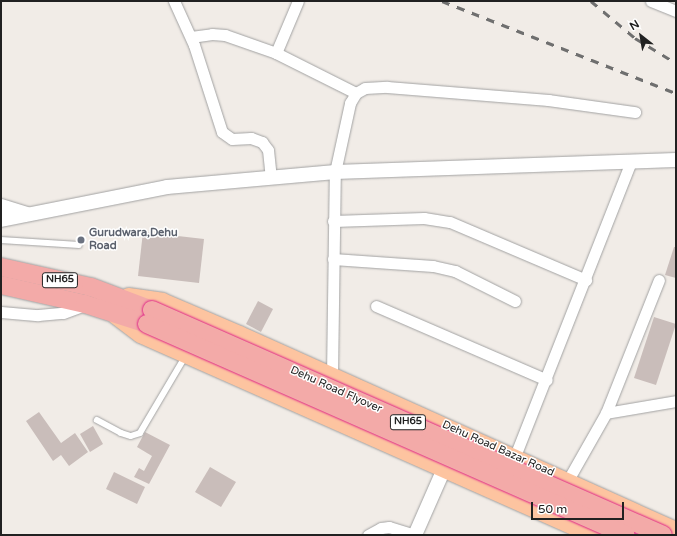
<!DOCTYPE html>
<html>
<head>
<meta charset="utf-8">
<style>
  body { margin:0 }
  #map { position:relative; width:677px; height:536px; overflow:hidden; background:#f1ece7; font-family:"Varela Round",sans-serif }
  div>[style] { position:absolute }
  [style*='--x'] { left:calc(var(--x)*1px); top:calc(var(--y)*1px); width:calc(var(--w)*1px); rotate:calc(var(--a)*1deg) }
  .building>* { inset:0; background:#c9bdba }
  .roads { filter:drop-shadow(0 0 1px #a2a2a2) drop-shadow(0 0 1px #a2a2a2) }
  .service>* { height:5.5px; margin:-2.75px; padding:0 2.75px; transform-origin:2.75px; border-radius:2.75px; background:#fff }
  .minor>* { height:11px; margin:-5.5px; padding:0 5.5px; transform-origin:5.5px; border-radius:5.5px; background:#fff }
  .tertiary>* { height:14px; margin:-7px; padding:0 7px; transform-origin:7px; border-radius:7px; background:#fff }
  .primary>* { height:17px; margin:-8.5px; padding:0 8.5px; transform-origin:8.5px; border-radius:8.5px; background:#fdc4a0 }
  .trunk>* { height:18px; margin:-9px; padding:0 9px; transform-origin:9px; border-radius:9px; background:#f3aaa8 }
  .rail>* { height:3px; margin-top:-1.5px; transform-origin:0; background:repeating-linear-gradient(90deg,#6f6f6f 0 8px,transparent 0 16px) }
  .bridges { filter:drop-shadow(0 0 1px #df2588) drop-shadow(0 0 1px #df2588) }
  .trunk-bridge>* { height:18px; margin:-9px; padding:0 9px; transform-origin:9px; border-radius:9px; background:#f3aaa8 }
  .dots>* { width:11px; height:11px; translate:-50% -50%; box-sizing:border-box; border:2px solid #fff; border-radius:50% }
  span { translate:-50% -50%; white-space:nowrap; text-align:center; line-height:1.15; -webkit-text-stroke:3px #fff; paint-order:stroke }
  .shield-label span { padding:1px 3px; background:#fff; border:1px solid; border-radius:3px; -webkit-text-stroke-width:0 }
  .shield-label { font-size:10px; color:#212121; font-weight:700 }
  .worship-label { font-size:11px; color:#5b616d; font-weight:700 }
  .left { translate:0 -50%; text-align:left }
  .street-label { font-size:11px; color:#212121 }
  .frame { position:absolute; inset:0; border:2px solid #212121; pointer-events:none }
  .north { position:absolute; left:621px; top:16px; width:40px; height:40px; -webkit-text-stroke:3px #fff; paint-order:stroke; rotate:329deg; font-size:11px; font-weight:700; line-height:16px; text-align:center; color:#212121 }
  .north::after { content:''; display:block; margin:auto; width:14px; height:18px; background:#212121; clip-path:polygon(50% 0,100% 100%,50% 72%,0 100%) }
  .scale { position:absolute; left:531px; top:502px; width:93px; height:18px; box-sizing:border-box; border:2px solid #212121; border-top:0; padding-left:5px; font-size:12px; line-height:14px; white-space:nowrap; color:#212121; -webkit-text-stroke:3px #fff; paint-order:stroke }
</style>
</head>
<body>
<div id="map">
  <div class="building">
    <i style="clip-path:polygon(143px 232px,204px 239px,199px 283px,138px 276px)"></i>
    <i style="clip-path:polygon(674px 247px,676px 247px,676px 278px,665px 275px)"></i>
    <i style="clip-path:polygon(258px 301px,273px 309px,261px 332px,246px 324px)"></i>
    <i style="clip-path:polygon(654px 317px,676px 324px,656px 385px,634px 378px)"></i>
    <i style="clip-path:polygon(39px 412px,61px 443px,75px 433px,88px 452px,69px 466px,61px 455px,53px 461px,26px 421px)"></i>
    <i style="clip-path:polygon(93px 426px,103px 444px,90px 452px,80px 434px)"></i>
    <i style="clip-path:polygon(145px 432px,170px 445px,149px 484px,134px 477px,139px 468px,144px 471px,152px 456px,137px 447px)"></i>
    <i style="clip-path:polygon(210px 467px,236px 482px,221px 507px,195px 492px)"></i>
    <i style="clip-path:polygon(114px 472px,145px 487px,137px 504px,106px 489px)"></i>
  </div>
  <div class="roads">
    <div class="service">
      <i style="--x:1;--y:240;--w:78;--a:3.7"></i>
      <i style="--x:97;--y:420;--w:27;--a:28"></i>
      <i style="--x:121;--y:433;--w:10;--a:17"></i>
      <i style="--x:131;--y:436;--w:9;--a:-18"></i>
      <i style="--x:140;--y:433;--w:88;--a:-59.4"></i>
    </div>
    <div class="minor">
      <i style="--x:174;--y:1;--w:48;--a:65.6"></i>
      <i style="--x:194;--y:45;--w:91;--a:72.2"></i>
      <i style="--x:222;--y:132;--w:12;--a:35"></i>
      <i style="--x:232;--y:139;--w:19;--a:-3"></i>
      <i style="--x:251;--y:138;--w:12;--a:20"></i>
      <i style="--x:262;--y:142;--w:10;--a:53"></i>
      <i style="--x:268;--y:150;--w:28;--a:84"></i>
      <i style="--x:651;--y:1;--w:27;--a:22"></i>
      <i style="--x:191;--y:37;--w:21;--a:-8"></i>
      <i style="--x:212;--y:34;--w:13;--a:4"></i>
      <i style="--x:225;--y:35;--w:54;--a:19.4"></i>
      <i style="--x:276;--y:53;--w:89;--a:26.6"></i>
      <i style="--x:276;--y:53;--w:56;--a:-67.1"></i>
      <i style="--x:333;--y:221;--w:91;--a:-1.9"></i>
      <i style="--x:424;--y:218;--w:26;--a:9"></i>
      <i style="--x:450;--y:222;--w:148;--a:23.1"></i>
      <i style="--x:333;--y:259;--w:100;--a:4"></i>
      <i style="--x:433;--y:266;--w:23;--a:13"></i>
      <i style="--x:455;--y:271;--w:67;--a:26.6"></i>
      <i style="--x:376;--y:306;--w:186;--a:23.4"></i>
      <i style="--x:1;--y:312;--w:37;--a:5"></i>
      <i style="--x:38;--y:315;--w:25;--a:-5"></i>
      <i style="--x:63;--y:313;--w:23;--a:-20"></i>
      <i style="--x:332;--y:376;--w:204;--a:-89.2"></i>
      <i style="--x:335;--y:172;--w:71;--a:-77.7"></i>
      <i style="--x:350;--y:103;--w:12;--a:-59"></i>
      <i style="--x:356;--y:93;--w:10;--a:-29"></i>
      <i style="--x:365;--y:88;--w:22;--a:-3"></i>
      <i style="--x:387;--y:87;--w:162;--a:4.6"></i>
      <i style="--x:548;--y:100;--w:88;--a:7.9"></i>
      <i style="--x:606;--y:413;--w:71;--a:-9.7"></i>
      <i style="--x:515;--y:456;--w:317;--a:-68.5"></i>
      <i style="--x:568;--y:480;--w:77;--a:-60.4"></i>
      <i style="--x:606;--y:413;--w:143;--a:-68.3"></i>
      <i style="--x:368;--y:535;--w:15;--a:-28"></i>
      <i style="--x:381;--y:528;--w:8;--a:-7"></i>
      <i style="--x:389;--y:527;--w:28;--a:17"></i>
    </div>
    <div class="tertiary">
      <i style="--x:1;--y:206;--w:27;--a:17"></i>
      <i style="--x:1;--y:220;--w:169;--a:-11.2"></i>
      <i style="--x:167;--y:187;--w:169;--a:-5.1"></i>
      <i style="--x:335;--y:172;--w:341;--a:-2"></i>
      <i style="--x:415;--y:535;--w:82;--a:-66.3"></i>
    </div>
    <div class="primary">
      <i style="--x:128;--y:296;--w:34;--a:8"></i>
      <i style="--x:162;--y:301;--w:84;--a:23.2"></i>
      <i style="--x:239;--y:334;--w:479;--a:24.2"></i>
      <i style="--x:115;--y:315;--w:31;--a:37"></i>
      <i style="--x:140;--y:334;--w:497;--a:23.9"></i>
    </div>
    <div class="trunk">
      <i style="--x:1;--y:267;--w:92;--a:12.5"></i>
      <i style="--x:91;--y:287;--w:65;--a:20.7"></i>
      <i style="--x:1;--y:285;--w:86;--a:12.7"></i>
      <i style="--x:85;--y:304;--w:65;--a:17.9"></i>
    </div>
  </div>
  <div class="rail">
    <i style="--x:442;--y:1;--w:251;--a:21.5"></i>
    <i style="--x:591;--y:1;--w:57;--a:40.1"></i>
    <i style="--x:635;--y:38;--w:48;--a:31.4"></i>
  </div>
  <div class="bridges">
    <div class="trunk-bridge">
      <i style="--x:152;--y:310;--w:558;--a:23.76"></i>
      <i style="--x:147;--y:324;--w:523;--a:23.77"></i>
    </div>
  </div>
  <div class="dots">
    <i style="left:81px;top:240px;background:#6b7280"></i>
  </div>
  <div class="shield-label">
    <span style="left:60px;top:280px">NH65</span>
    <span style="left:408px;top:422px">NH65</span>
  </div>
  <div class="worship-label">
    <span class="left" style="left:89px;top:240px">Gurudwara,Dehu<br>Road</span>
  </div>
  <div class="street-label">
    <span style="left:336px;top:390px;rotate:24deg">Dehu Road Flyover</span>
    <span style="left:498px;top:449px;rotate:24deg">Dehu Road Bazar Road</span>
  </div>
  <div class="frame"></div>
  <div class="north">N</div>
  <div class="scale">50 m</div>
</div>
</body>
</html>
